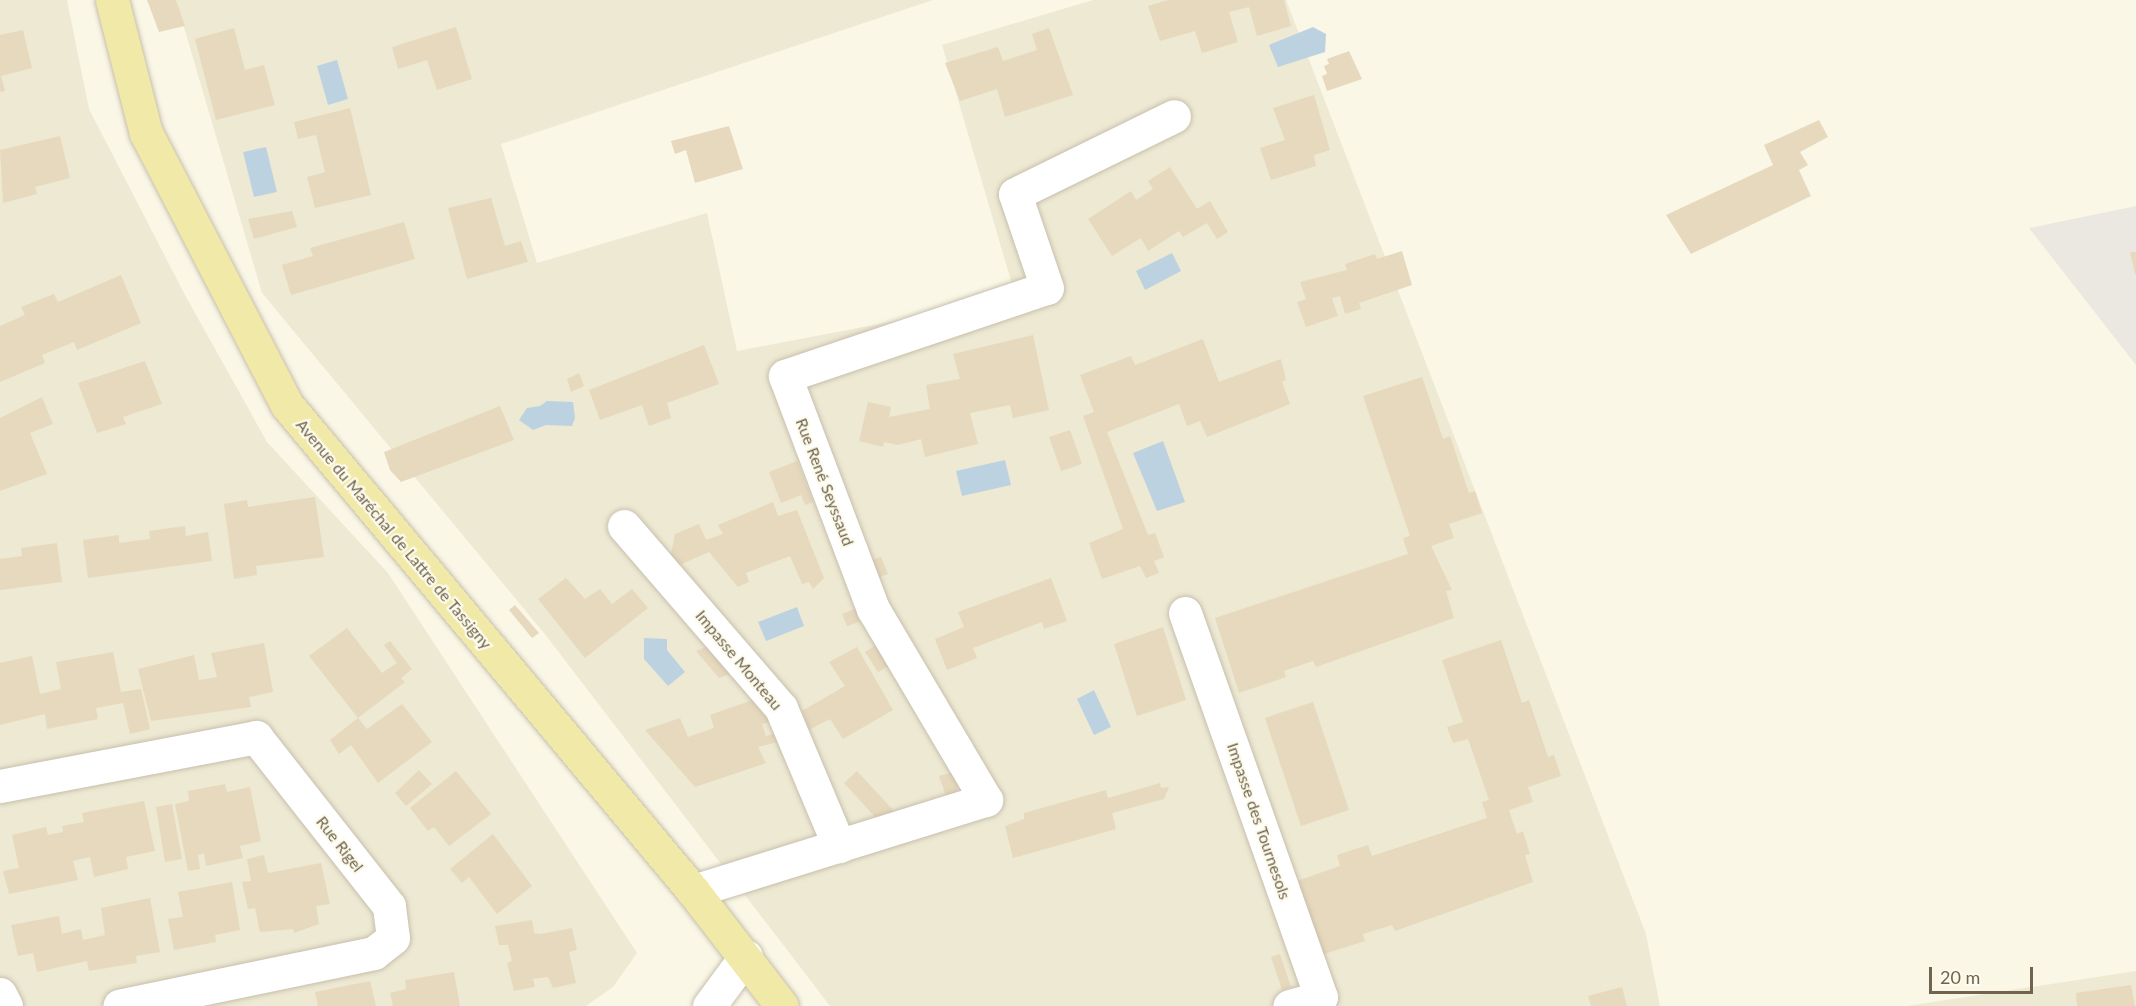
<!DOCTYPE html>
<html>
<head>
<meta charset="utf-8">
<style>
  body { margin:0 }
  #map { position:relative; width:2136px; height:1006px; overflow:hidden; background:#faf7e7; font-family:Lato,sans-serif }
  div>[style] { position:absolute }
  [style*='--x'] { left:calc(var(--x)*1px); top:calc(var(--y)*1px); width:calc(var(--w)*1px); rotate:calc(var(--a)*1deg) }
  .residential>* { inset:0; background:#ede9d3 }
  .industrial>* { inset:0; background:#eae8e0 }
  .water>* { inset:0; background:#bdd2e1 }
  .building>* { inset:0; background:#e7d9bd }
  .roads { filter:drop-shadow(0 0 2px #c7bfac) drop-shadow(0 0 2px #c7bfac) }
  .minor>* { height:33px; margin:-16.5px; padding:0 16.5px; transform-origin:16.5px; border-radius:16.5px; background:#fff }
  .major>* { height:33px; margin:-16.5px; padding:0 16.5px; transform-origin:16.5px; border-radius:16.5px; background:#f1e9a7 }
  span { translate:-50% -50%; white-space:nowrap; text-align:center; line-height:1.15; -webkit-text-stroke:4.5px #fdfbed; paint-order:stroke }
  .street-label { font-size:16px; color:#70644e }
  .scale { position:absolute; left:1929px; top:967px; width:104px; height:27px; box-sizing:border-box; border:3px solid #70644e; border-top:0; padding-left:8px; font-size:18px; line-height:21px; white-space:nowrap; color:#70644e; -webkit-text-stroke:4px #fdfbed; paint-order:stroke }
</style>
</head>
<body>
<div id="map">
  <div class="residential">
    <i style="clip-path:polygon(0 0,67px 0,89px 109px,185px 295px,267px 442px,388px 573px,637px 953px,613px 987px,586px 1006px,0 1006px)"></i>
    <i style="clip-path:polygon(176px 0,933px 0,501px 144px,537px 263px,707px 213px,737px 351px,1016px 298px,942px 45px,1093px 0,1286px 0,1646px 934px,1660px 1006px,830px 1006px,544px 633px,262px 293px)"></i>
    <i style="clip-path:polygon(2136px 971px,2136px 1006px,1907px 1006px)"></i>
  </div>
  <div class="industrial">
    <i style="clip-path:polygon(2136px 206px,2136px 365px,2029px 228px)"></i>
  </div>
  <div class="water">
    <i style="clip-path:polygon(1313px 27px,1326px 34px,1325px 52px,1278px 67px,1269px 45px)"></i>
    <i style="clip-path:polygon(337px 60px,348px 99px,328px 105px,317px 66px)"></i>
    <i style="clip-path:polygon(266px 147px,277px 192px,254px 197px,243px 152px)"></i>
    <i style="clip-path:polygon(1172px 253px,1181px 271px,1145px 290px,1136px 271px)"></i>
    <i style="clip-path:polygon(547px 401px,573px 402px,575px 418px,572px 426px,546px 425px,533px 430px,519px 420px,527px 408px,540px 406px)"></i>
    <i style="clip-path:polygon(1163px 441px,1185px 502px,1157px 511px,1133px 453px)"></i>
    <i style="clip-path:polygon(1005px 460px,1011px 485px,962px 496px,956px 471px)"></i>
    <i style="clip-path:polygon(797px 607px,804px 626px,766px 641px,758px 622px)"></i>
    <i style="clip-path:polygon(644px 638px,667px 639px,667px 650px,685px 672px,668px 686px,644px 659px)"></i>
    <i style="clip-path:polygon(1094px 690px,1111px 727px,1094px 735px,1077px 699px)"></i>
  </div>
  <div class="building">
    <i style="clip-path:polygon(147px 0,176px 0,185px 26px,159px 32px)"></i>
    <i style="clip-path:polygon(1168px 0,1284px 0,1291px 26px,1257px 36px,1249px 7px,1229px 12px,1238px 42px,1202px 53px,1195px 31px,1160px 41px,1148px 6px)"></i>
    <i style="clip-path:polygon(456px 27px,472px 79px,437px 90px,427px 60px,398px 69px,392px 47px)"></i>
    <i style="clip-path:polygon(234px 28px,245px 70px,264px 65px,275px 105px,216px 120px,195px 39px)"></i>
    <i style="clip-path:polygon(1049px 28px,1073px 95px,1005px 117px,997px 89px,960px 101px,945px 63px,998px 47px,1003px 61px,1037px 50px,1032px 34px)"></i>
    <i style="clip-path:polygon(23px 30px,32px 68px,1px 76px,5px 91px,0 92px,0 35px)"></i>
    <i style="clip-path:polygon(1349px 51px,1362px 79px,1327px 91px,1322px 76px,1327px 74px,1324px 66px,1329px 64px,1327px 59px)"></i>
    <i style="clip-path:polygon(1314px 95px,1330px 150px,1314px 155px,1316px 166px,1271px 180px,1260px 148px,1285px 140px,1273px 108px)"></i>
    <i style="clip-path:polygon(350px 108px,371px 195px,315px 208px,307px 177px,325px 172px,316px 135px,298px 139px,294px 122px)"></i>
    <i style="clip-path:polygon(1819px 120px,1828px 137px,1800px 152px,1808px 165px,1799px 170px,1811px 196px,1691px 254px,1666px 215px,1773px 165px,1764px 145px)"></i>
    <i style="clip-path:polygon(729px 126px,743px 169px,695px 183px,686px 150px,675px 154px,671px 141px)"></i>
    <i style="clip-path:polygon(60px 136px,70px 178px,35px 187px,37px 194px,3px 203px,0 150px)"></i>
    <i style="clip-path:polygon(1170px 167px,1197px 209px,1210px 201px,1228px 232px,1217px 239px,1207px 223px,1183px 237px,1179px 231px,1148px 251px,1141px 238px,1112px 256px,1088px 219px,1131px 191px,1136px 200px,1153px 189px,1148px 181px)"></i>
    <i style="clip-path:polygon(491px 198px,505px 246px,521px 241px,528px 262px,467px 279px,448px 208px)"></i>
    <i style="clip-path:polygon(292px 211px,297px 227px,254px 239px,248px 219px)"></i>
    <i style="clip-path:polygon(404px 222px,415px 259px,291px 295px,282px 265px,313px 256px,310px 248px)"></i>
    <i style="clip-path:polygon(1402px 251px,1412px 285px,1359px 303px,1361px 309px,1345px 314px,1340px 296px,1332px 298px,1338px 316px,1306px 327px,1297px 302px,1306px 299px,1300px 282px,1347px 270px,1345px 264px,1375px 254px,1377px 259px)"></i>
    <i style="clip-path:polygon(2130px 252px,2136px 252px,2136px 274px,2135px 274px)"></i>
    <i style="clip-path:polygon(121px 275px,141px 323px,77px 350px,74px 342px,42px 355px,45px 363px,0 382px,0 326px,25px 315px,21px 307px,54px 294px,58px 302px)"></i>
    <i style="clip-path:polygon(1033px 335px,1049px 410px,1013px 418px,1010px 405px,970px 413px,978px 444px,925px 457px,921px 439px,898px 445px,884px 442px,883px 447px,859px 441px,868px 402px,891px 407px,889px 417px,930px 409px,926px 385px,960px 379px,953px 354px)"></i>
    <i style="clip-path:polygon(1203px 339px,1219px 382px,1281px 359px,1286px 380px,1282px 382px,1290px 404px,1207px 437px,1200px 421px,1187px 426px,1179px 404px,1107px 432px,1148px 535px,1155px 533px,1164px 557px,1154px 561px,1159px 573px,1146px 578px,1140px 566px,1102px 579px,1089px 543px,1123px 529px,1083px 416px,1094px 412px,1080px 375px,1131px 356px,1135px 365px)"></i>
    <i style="clip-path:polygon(704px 345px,719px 384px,667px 403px,671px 418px,649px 426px,642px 405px,600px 420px,589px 390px)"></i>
    <i style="clip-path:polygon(145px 361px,162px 404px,123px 417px,126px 424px,97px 433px,78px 383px)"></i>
    <i style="clip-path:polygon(579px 373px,584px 386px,571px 392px,567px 379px)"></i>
    <i style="clip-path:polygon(1422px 377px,1443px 439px,1450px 436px,1469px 493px,1475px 491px,1482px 513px,1449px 524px,1454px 538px,1431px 546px,1452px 590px,1446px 591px,1454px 618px,1316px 667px,1313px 661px,1284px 671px,1286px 677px,1239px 693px,1215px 618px,1408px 554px,1403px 538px,1410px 536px,1363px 396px)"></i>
    <i style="clip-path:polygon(42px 397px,53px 424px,30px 433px,47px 474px,0 491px,0 418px)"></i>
    <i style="clip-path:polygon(500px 406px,514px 440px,401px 482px,390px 470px,384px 452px)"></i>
    <i style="clip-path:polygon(1070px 430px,1082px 464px,1061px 471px,1049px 437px)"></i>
    <i style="clip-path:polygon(797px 461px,813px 502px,805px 505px,801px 495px,781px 503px,769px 472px)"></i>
    <i style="clip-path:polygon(315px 497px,324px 557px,256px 566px,257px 575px,234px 579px,224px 504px,247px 500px,248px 507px)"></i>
    <i style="clip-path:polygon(773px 502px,778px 516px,797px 510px,824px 578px,813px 589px,809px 582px,802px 584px,790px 556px,746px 573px,749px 582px,738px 587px,709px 552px,675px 567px,671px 554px,675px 534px,699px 524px,706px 540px,723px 534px,718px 525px)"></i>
    <i style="clip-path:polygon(185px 526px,186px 536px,208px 532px,212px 561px,88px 578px,83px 540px,119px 535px,119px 543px,150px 539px,149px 531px)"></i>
    <i style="clip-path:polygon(57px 543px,62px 582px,0 590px,0 559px,22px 556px,21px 548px)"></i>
    <i style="clip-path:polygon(881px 557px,888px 574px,877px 578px,871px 560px)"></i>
    <i style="clip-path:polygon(566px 578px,585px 599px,600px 589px,612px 604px,632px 589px,648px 608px,585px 658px,538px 599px)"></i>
    <i style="clip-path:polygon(1051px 578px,1067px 621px,1044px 629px,1042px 622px,973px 648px,977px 658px,947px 670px,935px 639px,964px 627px,958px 612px)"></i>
    <i style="clip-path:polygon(515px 605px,539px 633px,532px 638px,509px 610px)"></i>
    <i style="clip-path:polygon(855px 609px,862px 621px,847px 626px,842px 614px)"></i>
    <i style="clip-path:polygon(1163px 627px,1186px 700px,1137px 716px,1114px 644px)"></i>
    <i style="clip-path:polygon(347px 628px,382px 673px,397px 663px,384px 645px,390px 641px,412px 669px,401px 678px,405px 682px,358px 718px,309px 656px)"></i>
    <i style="clip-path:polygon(1501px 640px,1522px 703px,1529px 700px,1548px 757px,1554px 755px,1561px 776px,1528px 787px,1533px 802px,1509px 810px,1517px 834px,1523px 831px,1530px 854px,1525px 855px,1533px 882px,1395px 931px,1392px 925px,1363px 934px,1365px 941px,1318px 956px,1294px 882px,1340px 866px,1337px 855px,1368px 845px,1372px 856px,1487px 818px,1482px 802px,1489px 800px,1468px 739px,1453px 743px,1447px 727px,1463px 722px,1442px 660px)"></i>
    <i style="clip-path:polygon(264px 643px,273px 692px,249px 697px,251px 707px,151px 721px,138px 669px,194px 655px,199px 680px,217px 677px,211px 653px)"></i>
    <i style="clip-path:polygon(711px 645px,735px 672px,719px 678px,696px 651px)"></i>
    <i style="clip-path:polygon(876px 645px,889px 666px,878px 672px,865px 652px)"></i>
    <i style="clip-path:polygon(857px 647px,893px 710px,843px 739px,830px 719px,809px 730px,802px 711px,845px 686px,829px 662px)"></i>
    <i style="clip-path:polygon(113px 652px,121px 692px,141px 689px,150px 729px,130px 734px,123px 703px,96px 708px,98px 719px,47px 729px,45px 714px,0 725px,0 663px,32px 656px,40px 694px,61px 689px,56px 662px)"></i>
    <i style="clip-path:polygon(758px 698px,777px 720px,762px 724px,766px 736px,783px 732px,785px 740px,758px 747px,766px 763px,695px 787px,645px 730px,680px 718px,688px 737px,714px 728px,710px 715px)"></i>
    <i style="clip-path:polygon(1313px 702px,1349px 810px,1301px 826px,1265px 718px)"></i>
    <i style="clip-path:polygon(402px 704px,432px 742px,378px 783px,351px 745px,339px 754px,330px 740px,358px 718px,367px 729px)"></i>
    <i style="clip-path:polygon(419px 770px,432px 784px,406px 806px,395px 793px)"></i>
    <i style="clip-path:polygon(456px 771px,491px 814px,449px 846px,434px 827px,428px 831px,410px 808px)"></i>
    <i style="clip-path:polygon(857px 771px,895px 812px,876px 818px,844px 783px)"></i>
    <i style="clip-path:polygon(953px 772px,959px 782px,955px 794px,946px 796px,939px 776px)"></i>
    <i style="clip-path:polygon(1160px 783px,1161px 788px,1169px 787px,1164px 799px,1112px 813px,1116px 829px,1013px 858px,1005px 826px,1024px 819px,1024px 813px,1106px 790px,1108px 798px)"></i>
    <i style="clip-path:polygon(225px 784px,227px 792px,250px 787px,261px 841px,240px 846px,243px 858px,206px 866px,204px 853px,198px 855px,200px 869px,188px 871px,175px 804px,189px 801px,188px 791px)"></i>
    <i style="clip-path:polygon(144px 801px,155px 851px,126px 857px,128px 869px,94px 877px,90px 857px,73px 861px,78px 880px,9px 894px,3px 871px,19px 868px,12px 835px,46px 827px,48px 835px,63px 832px,62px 826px,84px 822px,82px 813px)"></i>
    <i style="clip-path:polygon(172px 804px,182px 859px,165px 862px,156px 807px)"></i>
    <i style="clip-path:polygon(493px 834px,532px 886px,497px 914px,469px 877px,462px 883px,450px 869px)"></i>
    <i style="clip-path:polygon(264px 855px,268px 873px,321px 863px,330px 904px,316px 906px,319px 924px,294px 933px,293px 929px,260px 932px,255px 908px,248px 909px,242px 882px,251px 881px,247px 859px)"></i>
    <i style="clip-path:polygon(232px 882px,240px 930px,215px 935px,216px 942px,174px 950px,168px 919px,183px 917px,178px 892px)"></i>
    <i style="clip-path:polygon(150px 898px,160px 952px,136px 956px,137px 963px,89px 971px,87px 961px,37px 972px,33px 953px,18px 956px,11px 925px,59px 916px,62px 934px,81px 929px,83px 940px,105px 935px,101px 908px)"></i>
    <i style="clip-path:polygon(532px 920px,534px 933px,541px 934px,572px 928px,577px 950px,569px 952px,576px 983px,553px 988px,548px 977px,533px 979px,535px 987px,514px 991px,507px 963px,512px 961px,508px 945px,499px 945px,495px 926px)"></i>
    <i style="clip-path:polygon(1280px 954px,1291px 987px,1282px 990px,1271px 957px)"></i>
    <i style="clip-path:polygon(454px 972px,460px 1006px,393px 1006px,390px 993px,406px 989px,405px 980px)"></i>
    <i style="clip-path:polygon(370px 981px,376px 1006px,318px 1006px,315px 992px)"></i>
    <i style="clip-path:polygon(2131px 985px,2135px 1006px,2077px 1006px,2076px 993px)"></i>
    <i style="clip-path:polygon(1622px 987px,1627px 1006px,1591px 1006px,1588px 996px)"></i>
  </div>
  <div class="roads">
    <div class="minor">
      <i style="--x:624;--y:526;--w:240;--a:49.2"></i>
      <i style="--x:781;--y:708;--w:150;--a:67.2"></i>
      <i style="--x:1185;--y:613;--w:407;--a:70.5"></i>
      <i style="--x:1321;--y:997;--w:33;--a:164"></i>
      <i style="--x:0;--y:786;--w:261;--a:-10.8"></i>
      <i style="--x:256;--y:737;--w:215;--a:51.8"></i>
      <i style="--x:389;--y:906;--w:32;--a:83"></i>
      <i style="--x:393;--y:938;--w:24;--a:142"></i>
      <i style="--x:374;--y:953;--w:260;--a:168.3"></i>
      <i style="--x:693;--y:891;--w:307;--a:-17.3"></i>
      <i style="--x:986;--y:800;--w:222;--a:-120.6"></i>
      <i style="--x:873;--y:609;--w:249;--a:-110.7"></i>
      <i style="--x:785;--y:376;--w:276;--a:-18.6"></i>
      <i style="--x:1047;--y:288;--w:99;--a:-108.8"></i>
      <i style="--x:1015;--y:194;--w:177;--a:-26.1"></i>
      <i style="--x:0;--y:994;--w:13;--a:63"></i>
      <i style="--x:709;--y:1006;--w:62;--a:-53.5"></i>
    </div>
    <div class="major">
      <i style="--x:112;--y:0;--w:137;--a:75.7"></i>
      <i style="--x:146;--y:133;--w:306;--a:62.6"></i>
      <i style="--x:287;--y:405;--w:633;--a:50.12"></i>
      <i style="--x:693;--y:891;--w:145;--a:52.3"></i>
    </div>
  </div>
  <div class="street-label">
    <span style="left:825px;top:482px;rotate:69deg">Rue René Seyssaud</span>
    <span style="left:394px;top:534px;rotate:50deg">Avenue du Maréchal de Lattre de Tassigny</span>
    <span style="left:739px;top:660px;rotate:50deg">Impasse Monteau</span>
    <span style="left:1259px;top:821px;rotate:71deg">Impasse des Tournesols</span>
    <span style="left:340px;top:844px;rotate:52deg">Rue Rigel</span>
  </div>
  <div class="scale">20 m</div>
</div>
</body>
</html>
